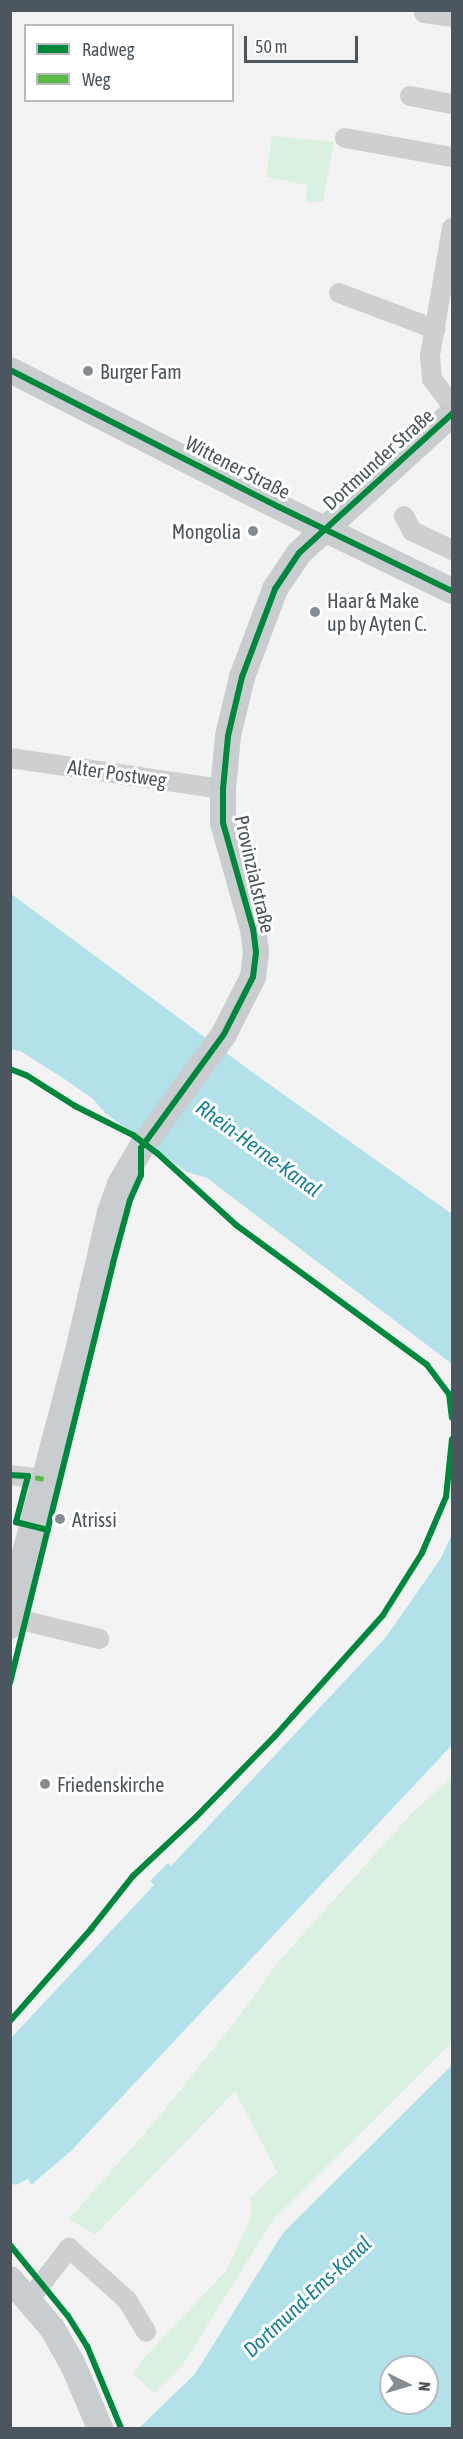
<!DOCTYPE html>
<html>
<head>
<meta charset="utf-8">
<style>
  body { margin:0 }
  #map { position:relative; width:463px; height:2439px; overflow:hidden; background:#f3f3f3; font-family:"Asap Condensed",sans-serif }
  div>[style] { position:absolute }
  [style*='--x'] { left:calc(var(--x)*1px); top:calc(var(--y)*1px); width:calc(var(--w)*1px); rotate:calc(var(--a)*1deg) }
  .green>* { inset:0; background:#daf0e1 }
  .water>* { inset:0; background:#b3e1ea }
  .minor>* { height:20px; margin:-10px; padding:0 10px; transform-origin:10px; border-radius:10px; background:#cdcfd0 }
  .major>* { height:26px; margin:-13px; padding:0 13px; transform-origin:13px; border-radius:13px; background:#c9cdcf }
  .quiet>* { height:4.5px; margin-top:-2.25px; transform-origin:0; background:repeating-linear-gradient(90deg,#58b947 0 9px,transparent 0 13.5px) }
  .cycleway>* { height:6px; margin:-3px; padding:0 3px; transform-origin:3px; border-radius:3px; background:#00873e }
  .dots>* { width:16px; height:16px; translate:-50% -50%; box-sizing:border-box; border:3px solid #fff; border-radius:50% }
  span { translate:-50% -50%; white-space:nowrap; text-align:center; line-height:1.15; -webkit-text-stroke:6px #fff; paint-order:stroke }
  .poi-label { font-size:20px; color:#4b565e }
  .left { translate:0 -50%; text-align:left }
  .right { translate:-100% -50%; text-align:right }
  .street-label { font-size:20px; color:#4b565e }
  .water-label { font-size:21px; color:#188195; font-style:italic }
  .frame { position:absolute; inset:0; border:12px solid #4b565e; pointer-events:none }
  .legend { position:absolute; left:24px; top:24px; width:210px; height:78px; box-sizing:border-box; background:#fff; border:2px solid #b7bbbf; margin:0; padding:8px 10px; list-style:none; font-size:18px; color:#4b565e }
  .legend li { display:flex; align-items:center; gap:12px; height:30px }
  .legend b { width:30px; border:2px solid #b7bbbf }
  .north { position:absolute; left:379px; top:2355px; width:60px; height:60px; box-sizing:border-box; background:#fff; border:2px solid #b7bbbf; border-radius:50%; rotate:95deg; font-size:16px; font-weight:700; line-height:24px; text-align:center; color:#4b565e }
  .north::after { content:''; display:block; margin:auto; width:21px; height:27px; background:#868d92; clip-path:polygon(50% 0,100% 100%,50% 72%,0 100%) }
  .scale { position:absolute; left:244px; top:36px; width:114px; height:27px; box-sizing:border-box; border:3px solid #4b565e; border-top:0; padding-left:8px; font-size:18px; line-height:21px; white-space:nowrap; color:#4b565e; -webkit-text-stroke:4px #fff; paint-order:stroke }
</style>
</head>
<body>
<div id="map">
  <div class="green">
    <i style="clip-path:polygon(272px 136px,334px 142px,323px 202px,306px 202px,307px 185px,266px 177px)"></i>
    <i style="clip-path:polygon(452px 1777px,452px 2042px,273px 2220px,184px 2363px,154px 2393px,133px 2374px,143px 2359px,226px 2271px,251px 2218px,251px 2198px,277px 2172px,235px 2091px,95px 2235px,69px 2219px,158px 2118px,237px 2019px,279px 1961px,412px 1813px)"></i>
  </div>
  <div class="water">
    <i style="clip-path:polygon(10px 893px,252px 1072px,452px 1214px,452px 1364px,207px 1178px,187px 1172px,105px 1113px,93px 1099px,63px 1078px,20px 1051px,11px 1049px)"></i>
    <i style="clip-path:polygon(452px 1534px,452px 1745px,71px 2151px,31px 2185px,28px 2179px,16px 2185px,11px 2183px,11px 2038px,154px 1885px,150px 1881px,168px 1863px,171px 1866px,386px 1637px,441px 1558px)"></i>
    <i style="clip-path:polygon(evenodd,452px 2065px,452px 2428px,139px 2428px,195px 2374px,283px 2233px,452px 2065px,391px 2367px,427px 2367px,427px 2403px,391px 2403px,391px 2367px)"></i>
  </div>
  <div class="minor">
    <i style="--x:424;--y:13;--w:28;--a:8"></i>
    <i style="--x:410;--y:96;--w:43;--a:10.8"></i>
    <i style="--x:345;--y:138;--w:109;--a:10.1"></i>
    <i style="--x:452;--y:228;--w:130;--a:99.8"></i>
    <i style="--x:430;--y:356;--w:23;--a:85"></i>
    <i style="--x:432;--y:379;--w:34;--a:53"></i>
    <i style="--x:339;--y:293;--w:103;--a:20.6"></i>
    <i style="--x:404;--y:516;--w:17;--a:62"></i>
    <i style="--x:412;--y:531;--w:44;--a:25.4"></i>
    <i style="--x:10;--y:758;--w:215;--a:8.3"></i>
    <i style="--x:10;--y:1475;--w:34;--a:7"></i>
    <i style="--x:13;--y:1618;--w:89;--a:13.7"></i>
    <i style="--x:29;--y:2300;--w:66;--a:-52.4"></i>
    <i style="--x:69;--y:2248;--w:78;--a:41.9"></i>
    <i style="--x:127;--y:2300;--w:37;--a:59"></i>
  </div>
  <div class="major">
    <i style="--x:10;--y:370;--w:302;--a:27"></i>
    <i style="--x:279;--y:507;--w:192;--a:25.9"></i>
    <i style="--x:10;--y:1626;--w:75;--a:-78.4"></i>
    <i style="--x:25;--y:1553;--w:209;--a:-75.3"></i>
    <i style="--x:78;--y:1351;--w:143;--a:-77"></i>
    <i style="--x:110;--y:1212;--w:30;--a:-70"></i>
    <i style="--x:120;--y:1184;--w:42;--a:-59.7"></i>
    <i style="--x:141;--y:1148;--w:141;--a:-53.9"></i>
    <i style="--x:224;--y:1034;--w:64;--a:-63"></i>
    <i style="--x:253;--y:977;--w:25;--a:-83"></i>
    <i style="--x:256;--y:952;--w:23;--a:-97"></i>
    <i style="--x:253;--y:929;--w:110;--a:-105.8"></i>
    <i style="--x:223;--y:823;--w:34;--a:-90"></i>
    <i style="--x:223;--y:789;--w:53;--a:-84.6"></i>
    <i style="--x:228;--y:736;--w:61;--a:-76.7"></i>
    <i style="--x:242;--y:677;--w:94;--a:-69.4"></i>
    <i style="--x:275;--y:589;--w:43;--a:-56.3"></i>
    <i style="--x:299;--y:553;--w:207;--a:-42.3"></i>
    <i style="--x:10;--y:2279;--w:65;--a:49.4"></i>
    <i style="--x:52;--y:2328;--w:43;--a:60.4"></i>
    <i style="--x:73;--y:2365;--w:69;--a:66.8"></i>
  </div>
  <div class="quiet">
    <i style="--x:22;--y:1475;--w:22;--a:10"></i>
  </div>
  <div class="cycleway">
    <i style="--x:10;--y:370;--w:302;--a:27"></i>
    <i style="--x:279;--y:507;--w:192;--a:25.9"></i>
    <i style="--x:10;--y:1069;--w:17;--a:21"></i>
    <i style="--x:26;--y:1075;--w:58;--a:32.3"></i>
    <i style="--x:75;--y:1106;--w:65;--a:26.6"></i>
    <i style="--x:133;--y:1135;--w:30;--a:37"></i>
    <i style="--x:157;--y:1153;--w:107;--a:42.3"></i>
    <i style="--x:236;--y:1225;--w:237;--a:36.2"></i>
    <i style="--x:427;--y:1365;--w:36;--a:53"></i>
    <i style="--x:449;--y:1394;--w:24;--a:83"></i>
    <i style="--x:10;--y:1475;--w:18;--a:3"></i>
    <i style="--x:28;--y:1476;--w:48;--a:104.6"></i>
    <i style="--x:16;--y:1522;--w:33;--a:14"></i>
    <i style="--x:10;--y:1683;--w:432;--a:-76.2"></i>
    <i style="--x:113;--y:1263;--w:65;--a:-74.9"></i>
    <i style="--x:130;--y:1200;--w:27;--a:-66"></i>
    <i style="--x:141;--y:1175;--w:27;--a:-90"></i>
    <i style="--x:141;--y:1148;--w:141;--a:-53.9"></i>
    <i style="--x:224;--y:1034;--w:64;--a:-63"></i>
    <i style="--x:253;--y:977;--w:25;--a:-83"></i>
    <i style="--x:256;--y:952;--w:23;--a:-97"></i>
    <i style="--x:253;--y:929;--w:110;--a:-105.8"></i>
    <i style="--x:223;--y:823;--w:34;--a:-90"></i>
    <i style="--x:223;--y:789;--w:53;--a:-84.6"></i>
    <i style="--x:228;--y:736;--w:61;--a:-76.7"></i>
    <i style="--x:242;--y:677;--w:94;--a:-69.4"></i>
    <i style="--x:275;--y:589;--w:43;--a:-56.3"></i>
    <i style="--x:299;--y:553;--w:207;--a:-42.3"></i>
    <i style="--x:10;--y:2021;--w:123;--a:-48.6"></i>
    <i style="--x:91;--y:1929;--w:68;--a:-51.6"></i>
    <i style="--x:133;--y:1876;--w:85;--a:-43.1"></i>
    <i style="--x:195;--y:1818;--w:115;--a:-45.7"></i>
    <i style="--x:275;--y:1736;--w:162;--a:-48.2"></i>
    <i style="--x:383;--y:1615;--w:73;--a:-57.8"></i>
    <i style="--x:422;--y:1553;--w:61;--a:-66.8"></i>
    <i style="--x:446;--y:1497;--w:58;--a:-84.1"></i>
    <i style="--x:10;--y:2245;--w:92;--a:50.8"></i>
    <i style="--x:68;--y:2316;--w:36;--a:58"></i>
    <i style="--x:87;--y:2346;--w:89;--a:67.5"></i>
  </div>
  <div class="dots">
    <i style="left:88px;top:371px;background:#868d92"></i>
    <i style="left:253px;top:531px;background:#868d92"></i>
    <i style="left:315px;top:612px;background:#868d92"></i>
    <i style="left:60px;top:1519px;background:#868d92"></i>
    <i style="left:45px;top:1784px;background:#868d92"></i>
  </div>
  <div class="poi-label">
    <span class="left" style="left:100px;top:371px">Burger Fam</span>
    <span class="right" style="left:241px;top:531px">Mongolia</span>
    <span class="left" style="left:327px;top:612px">Haar &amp; Make<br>up by Ayten C.</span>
    <span class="left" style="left:72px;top:1519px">Atrissi</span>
    <span class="left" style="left:57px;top:1784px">Friedenskirche</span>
  </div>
  <div class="street-label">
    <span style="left:378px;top:459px;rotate:-42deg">Dortmunder Straße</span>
    <span style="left:238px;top:467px;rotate:27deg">Wittener Straße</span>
    <span style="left:117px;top:773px;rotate:8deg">Alter Postweg</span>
    <span style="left:255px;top:874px;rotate:77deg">Provinzialstraße</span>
  </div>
  <div class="water-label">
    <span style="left:259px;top:1148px;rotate:36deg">Rhein-Herne-Kanal</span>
    <span style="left:307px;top:2296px;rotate:-43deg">Dortmund-Ems-Kanal</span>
  </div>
  <div class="frame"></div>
  <ul class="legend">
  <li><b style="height:8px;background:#00873e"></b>Radweg</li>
  <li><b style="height:8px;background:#58b947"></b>Weg</li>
  </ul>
  <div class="north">N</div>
  <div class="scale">50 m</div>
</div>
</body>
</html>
